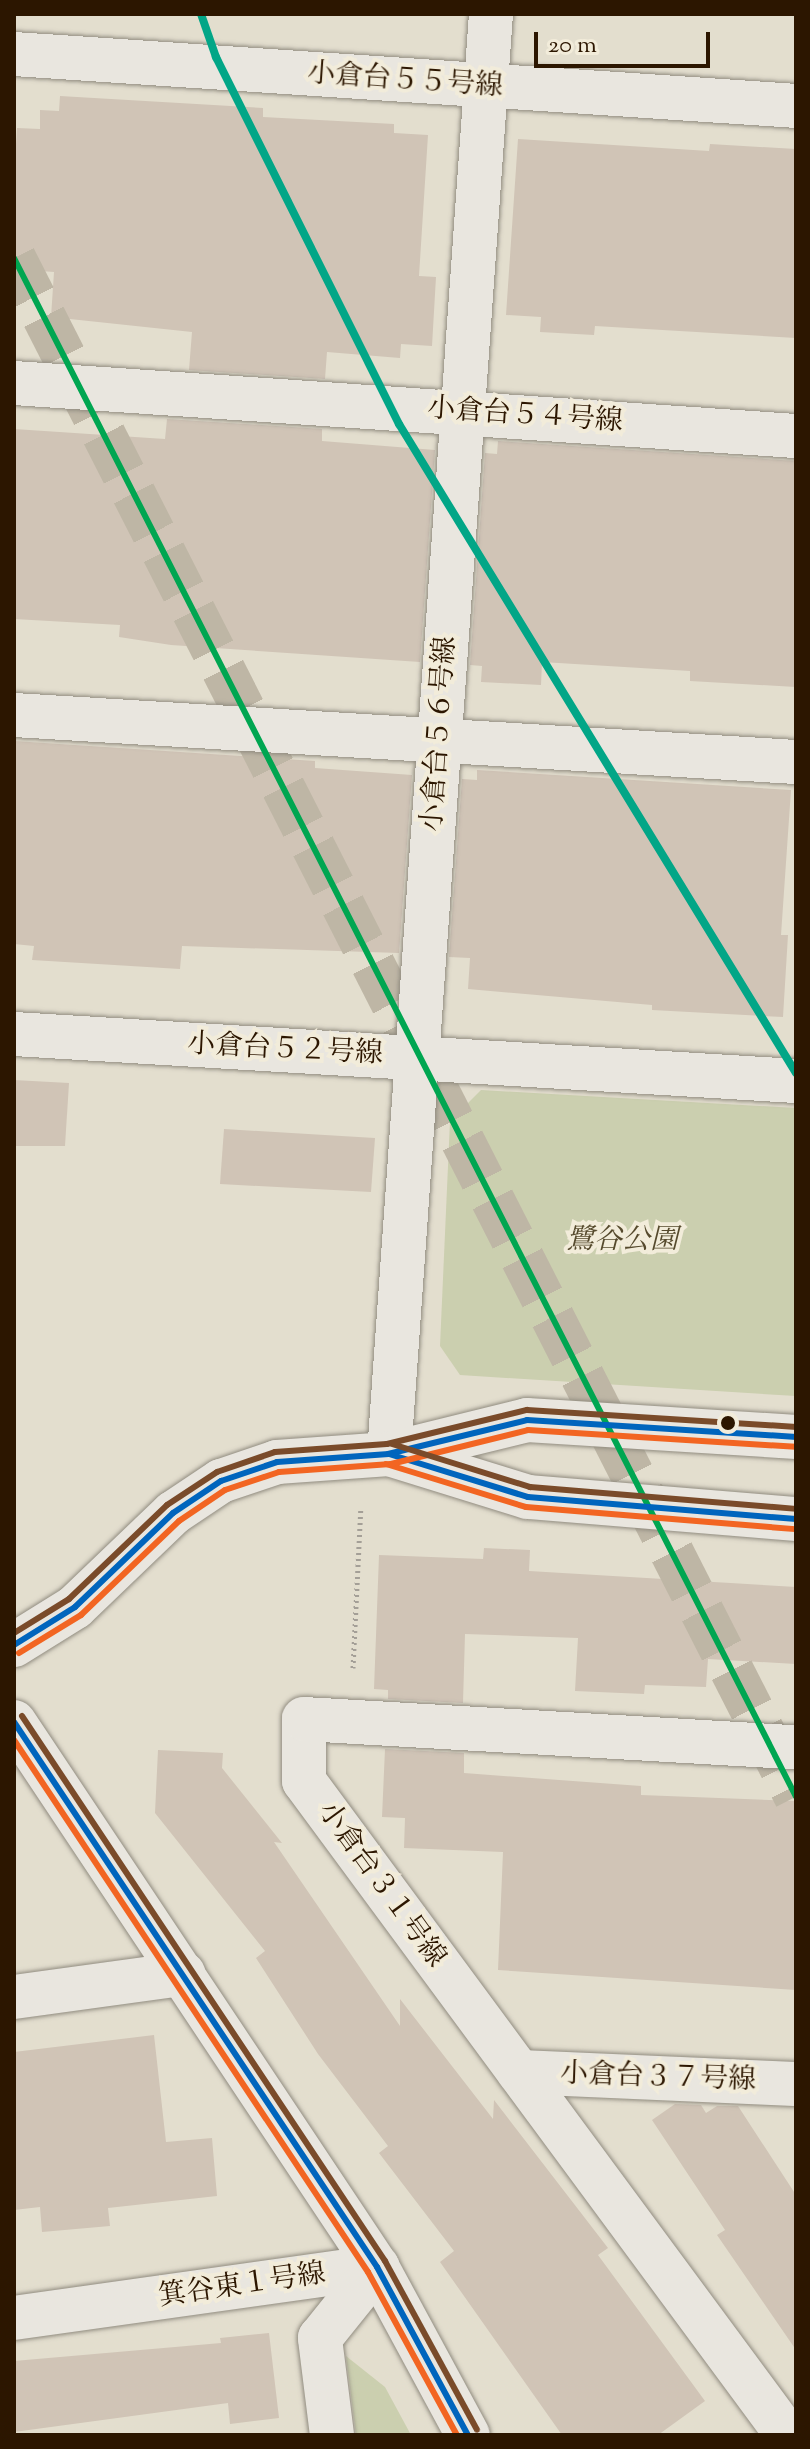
<!DOCTYPE html>
<html>
<head>
<meta charset="utf-8">
<style>
  body { margin:0 }
  #map { position:relative; width:810px; height:2449px; overflow:hidden; background:#e3dece; font-family:"Sorts Mill Goudy","Noto Serif JP",serif }
  div>[style] { position:absolute }
  [style*='--x'] { left:calc(var(--x)*1px); top:calc(var(--y)*1px); width:calc(var(--w)*1px); rotate:calc(var(--a)*1deg) }
  .green>* { inset:0; background:#cbcfaf }
  .building>* { inset:0; background:#d0c4b6 }
  .minor-tunnel>* { height:44px; margin-top:-22px; transform-origin:0; background:repeating-linear-gradient(90deg,#beb6a5 0 44px,transparent 0 66px) }
  .path>* { height:5px; margin-top:-2.5px; transform-origin:0; background:repeating-linear-gradient(90deg,#a49f97 0 2px,transparent 0 6px) }
  .roads { filter:drop-shadow(0 0 2px #918c80) drop-shadow(0 0 2px #918c80) }
  .minor>* { height:44px; margin:-22px; padding:0 22px; transform-origin:22px; border-radius:22px; background:#e9e6df }
  .bus-1>* { height:6px; margin:-3px; padding:0 3px; transform-origin:3px; border-radius:3px; background:#00a651 }
  .bus-2>* { height:6px; margin:-3px; padding:0 3px; transform-origin:3px; border-radius:3px; background:#0065bd }
  .bus-3>* { height:6px; margin:-3px; padding:0 3px; transform-origin:3px; border-radius:3px; background:#f26522 }
  .bus-4>* { height:6px; margin:-3px; padding:0 3px; transform-origin:3px; border-radius:3px; background:#7a4b2a }
  .metro-1>* { height:8px; margin:-4px; padding:0 4px; transform-origin:4px; border-radius:4px; background:#02a687 }
  .dots>* { width:22px; height:22px; translate:-50% -50%; box-sizing:border-box; border:4px solid #f2ecda; border-radius:50% }
  span { translate:-50% -50%; white-space:nowrap; text-align:center; line-height:1.15; -webkit-text-stroke:8px #f2ecda; paint-order:stroke }
  .street-label { font-size:28px; color:#2c1600 }
  .park-label { font-size:28px; color:#564a2d; font-style:italic }
  .frame { position:absolute; inset:0; border:16px solid #2c1600; pointer-events:none }
  .scale { position:absolute; left:534px; top:32px; width:176px; height:36px; box-sizing:border-box; border:4px solid #2c1600; border-top:0; padding-left:10px; font-size:24px; line-height:28px; white-space:nowrap; color:#2c1600; -webkit-text-stroke:6px #f2ecda; paint-order:stroke }
</style>
</head>
<body>
<div id="map">
  <div class="green">
    <i style="clip-path:polygon(481px 1090px,796px 1108px,796px 1396px,460px 1375px,440px 1346px,450px 1121px)"></i>
    <i style="clip-path:polygon(346px 2356px,385px 2387px,411px 2435px,356px 2435px)"></i>
  </div>
  <div class="building">
    <i style="clip-path:polygon(60px 96px,263px 108px,263px 117px,394px 124px,394px 133px,428px 135px,419px 276px,436px 277px,432px 346px,401px 344px,400px 358px,327px 352px,325px 379px,189px 370px,192px 332px,51px 317px,54px 272px,14px 269px,14px 176px,17px 128px,40px 129px,40px 110px,59px 111px)"></i>
    <i style="clip-path:polygon(518px 139px,709px 151px,710px 144px,796px 149px,796px 338px,595px 326px,594px 335px,540px 332px,541px 317px,506px 315px)"></i>
    <i style="clip-path:polygon(167px 419px,322px 429px,322px 441px,435px 450px,420px 662px,171px 645px,119px 637px,120px 625px,14px 619px,14px 429px,165px 439px)"></i>
    <i style="clip-path:polygon(498px 441px,796px 461px,796px 687px,690px 681px,690px 671px,542px 662px,541px 685px,481px 682px,482px 666px,470px 665px,485px 453px,497px 454px)"></i>
    <i style="clip-path:polygon(14px 741px,315px 761px,315px 768px,412px 775px,399px 953px,182px 946px,180px 969px,32px 960px,34px 946px,14px 944px)"></i>
    <i style="clip-path:polygon(477px 770px,791px 790px,781px 935px,788px 935px,783px 1017px,652px 1010px,652px 1005px,468px 989px,470px 958px,449px 957px,462px 779px,477px 780px)"></i>
    <i style="clip-path:polygon(14px 1080px,69px 1083px,65px 1146px,14px 1146px)"></i>
    <i style="clip-path:polygon(224px 1129px,375px 1138px,371px 1192px,220px 1184px)"></i>
    <i style="clip-path:polygon(484px 1548px,530px 1550px,529px 1571px,796px 1587px,796px 1664px,708px 1659px,706px 1687px,645px 1685px,644px 1694px,575px 1691px,578px 1638px,465px 1634px,463px 1703px,388px 1699px,388px 1690px,374px 1689px,379px 1555px,483px 1559px)"></i>
    <i style="clip-path:polygon(385px 1749px,464px 1753px,464px 1773px,641px 1786px,641px 1795px,796px 1801px,796px 1990px,498px 1970px,503px 1852px,404px 1848px,405px 1818px,382px 1817px)"></i>
    <i style="clip-path:polygon(158px 1750px,223px 1753px,222px 1768px,282px 1843px,274px 1842px,400px 2026px,400px 1999px,493px 2119px,494px 2100px,608px 2248px,598px 2255px,705px 2401px,658px 2435px,562px 2435px,440px 2262px,454px 2251px,379px 2153px,388px 2146px,318px 2054px,256px 1958px,265px 1951px,155px 1813px)"></i>
    <i style="clip-path:polygon(154px 2035px,166px 2142px,212px 2138px,217px 2196px,108px 2208px,110px 2226px,42px 2232px,40px 2207px,14px 2210px,14px 2052px)"></i>
    <i style="clip-path:polygon(675px 2104px,701px 2105px,706px 2113px,717px 2106px,738px 2106px,796px 2195px,796px 2350px,717px 2235px,725px 2230px,652px 2120px)"></i>
    <i style="clip-path:polygon(269px 2333px,279px 2418px,230px 2424px,228px 2403px,14px 2432px,14px 2361px,221px 2343px,220px 2338px)"></i>
  </div>
  <div class="minor-tunnel">
    <i style="--x:14;--y:258;--w:1726;--a:63.06"></i>
  </div>
  <div class="path">
    <i style="--x:353;--y:1668;--w:161;--a:-87.2"></i>
  </div>
  <div class="roads">
    <div class="minor">
      <i style="--x:14;--y:54;--w:784;--a:3.8"></i>
      <i style="--x:14;--y:383;--w:784;--a:3.88"></i>
      <i style="--x:14;--y:715;--w:783;--a:3.44"></i>
      <i style="--x:14;--y:1034;--w:783;--a:3.44"></i>
      <i style="--x:389;--y:1454;--w:1444;--a:-85.95"></i>
      <i style="--x:389;--y:1454;--w:145;--a:17.2"></i>
      <i style="--x:528;--y:1497;--w:269;--a:4.7"></i>
      <i style="--x:14;--y:1645;--w:72;--a:-31.9"></i>
      <i style="--x:75;--y:1607;--w:136;--a:-43.8"></i>
      <i style="--x:173;--y:1513;--w:58;--a:-33.7"></i>
      <i style="--x:221;--y:1481;--w:59;--a:-18.7"></i>
      <i style="--x:277;--y:1462;--w:112;--a:-4.1"></i>
      <i style="--x:389;--y:1454;--w:142;--a:-13.8"></i>
      <i style="--x:527;--y:1420;--w:270;--a:3.6"></i>
      <i style="--x:14;--y:1722;--w:655;--a:56.33"></i>
      <i style="--x:377;--y:2267;--w:191;--a:61.6"></i>
      <i style="--x:14;--y:1997;--w:171;--a:-7.8"></i>
      <i style="--x:519;--y:2072;--w:277;--a:2.5"></i>
      <i style="--x:14;--y:2318;--w:367;--a:-8"></i>
      <i style="--x:332;--y:2435;--w:98;--a:-97.1"></i>
      <i style="--x:320;--y:2338;--w:91;--a:-51.2"></i>
      <i style="--x:787;--y:2435;--w:813;--a:-126.45"></i>
      <i style="--x:304;--y:1781;--w:62;--a:-90"></i>
      <i style="--x:304;--y:1719;--w:493;--a:3.3"></i>
    </div>
  </div>
  <div class="bus-1">
    <i style="--x:14;--y:258;--w:1726;--a:63.06"></i>
  </div>
  <div class="bus-2">
    <i style="--x:388;--y:1454;--w:143;--a:-13.7"></i>
    <i style="--x:527;--y:1420;--w:270;--a:3.6"></i>
    <i style="--x:14;--y:1645;--w:72;--a:-31.9"></i>
    <i style="--x:75;--y:1607;--w:136;--a:-43.8"></i>
    <i style="--x:173;--y:1513;--w:58;--a:-33.7"></i>
    <i style="--x:221;--y:1481;--w:59;--a:-18.7"></i>
    <i style="--x:277;--y:1462;--w:112;--a:-4.1"></i>
    <i style="--x:389;--y:1454;--w:145;--a:17.2"></i>
    <i style="--x:528;--y:1497;--w:269;--a:4.7"></i>
    <i style="--x:14;--y:1722;--w:655;--a:56.33"></i>
    <i style="--x:377;--y:2267;--w:191;--a:61.6"></i>
  </div>
  <div class="bus-3">
    <i style="--x:386;--y:1464;--w:146;--a:17.1"></i>
    <i style="--x:526;--y:1507;--w:270;--a:4.7"></i>
    <i style="--x:19;--y:1653;--w:73;--a:-31.5"></i>
    <i style="--x:81;--y:1615;--w:136;--a:-43.8"></i>
    <i style="--x:179;--y:1521;--w:55;--a:-34"></i>
    <i style="--x:225;--y:1490;--w:57;--a:-18.4"></i>
    <i style="--x:279;--y:1472;--w:112;--a:-4.1"></i>
    <i style="--x:391;--y:1464;--w:141;--a:-13.9"></i>
    <i style="--x:528;--y:1430;--w:268;--a:3.6"></i>
    <i style="--x:14;--y:1740;--w:639;--a:56.36"></i>
    <i style="--x:368;--y:2272;--w:186;--a:61.4"></i>
  </div>
  <div class="bus-4">
    <i style="--x:392;--y:1444;--w:145;--a:17.3"></i>
    <i style="--x:530;--y:1487;--w:267;--a:4.7"></i>
    <i style="--x:14;--y:1633;--w:65;--a:-31.7"></i>
    <i style="--x:69;--y:1599;--w:136;--a:-43.8"></i>
    <i style="--x:167;--y:1505;--w:60;--a:-33.4"></i>
    <i style="--x:217;--y:1472;--w:61;--a:-19"></i>
    <i style="--x:275;--y:1452;--w:112;--a:-4.1"></i>
    <i style="--x:387;--y:1444;--w:144;--a:-13.7"></i>
    <i style="--x:527;--y:1410;--w:270;--a:3.6"></i>
    <i style="--x:22;--y:1716;--w:655;--a:56.33"></i>
    <i style="--x:385;--y:2261;--w:192;--a:61.4"></i>
  </div>
  <div class="metro-1">
    <i style="--x:201;--y:14;--w:46;--a:70.8"></i>
    <i style="--x:216;--y:57;--w:410;--a:63.5"></i>
    <i style="--x:399;--y:424;--w:761;--a:58.55"></i>
  </div>
  <div class="dots">
    <i style="left:728px;top:1423px;background:#2c1600"></i>
  </div>
  <div class="street-label">
    <span style="left:405px;top:81px;rotate:4deg">小倉台５５号線</span>
    <span style="left:525px;top:416px;rotate:4deg">小倉台５４号線</span>
    <span style="left:440px;top:734px;rotate:-86deg">小倉台５６号線</span>
    <span style="left:285px;top:1050px;rotate:3deg">小倉台５２号線</span>
    <span style="left:381px;top:1885px;rotate:54deg">小倉台３１号線</span>
    <span style="left:658px;top:2078px;rotate:2deg">小倉台３７号線</span>
    <span style="left:242px;top:2286px;rotate:-8deg">箕谷東１号線</span>
  </div>
  <div class="park-label">
    <span style="left:622px;top:1241px">鷺谷公園</span>
  </div>
  <div class="frame"></div>
  <div class="scale">20 m</div>
</div>
</body>
</html>
